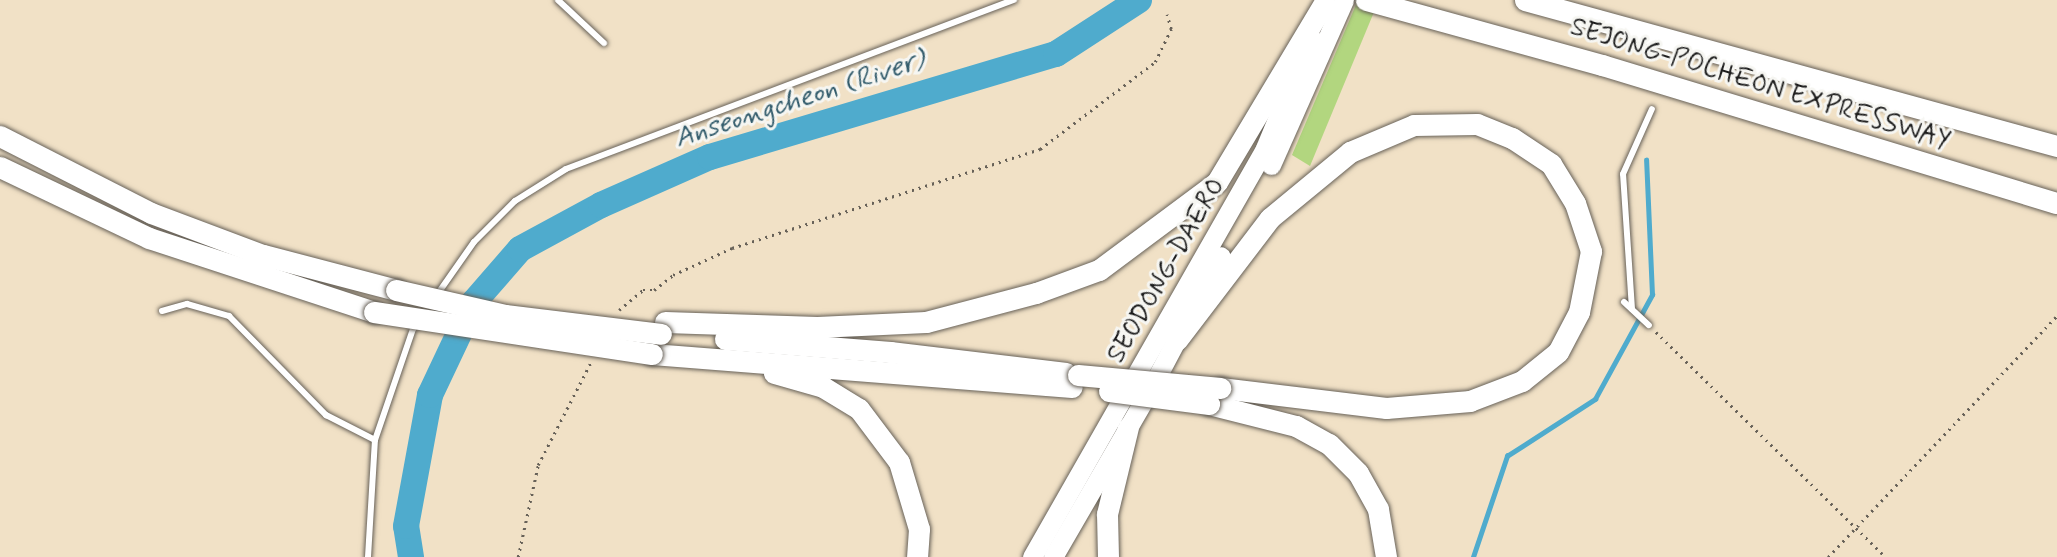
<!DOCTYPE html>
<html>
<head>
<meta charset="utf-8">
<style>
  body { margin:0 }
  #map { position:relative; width:2057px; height:557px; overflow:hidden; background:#f1e1c6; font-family:Mynerve,sans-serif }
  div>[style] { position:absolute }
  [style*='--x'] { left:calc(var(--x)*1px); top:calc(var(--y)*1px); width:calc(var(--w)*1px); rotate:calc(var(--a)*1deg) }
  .green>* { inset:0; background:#b2d67f }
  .stream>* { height:4.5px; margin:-2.25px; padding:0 2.25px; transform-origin:2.25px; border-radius:2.25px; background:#4fabcd }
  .river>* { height:26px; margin:-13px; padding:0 13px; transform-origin:13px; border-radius:13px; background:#4fabcd }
  .path>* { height:2.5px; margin-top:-1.25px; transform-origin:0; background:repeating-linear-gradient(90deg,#676158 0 2px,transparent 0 7px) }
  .roads { filter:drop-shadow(0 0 2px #676158) drop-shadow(0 0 2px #676158) }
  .lane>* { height:6px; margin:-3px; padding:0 3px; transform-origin:3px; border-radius:3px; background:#fff }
  .primary>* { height:19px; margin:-9.5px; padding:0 9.5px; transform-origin:9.5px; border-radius:9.5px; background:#fff }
  .highway>* { height:21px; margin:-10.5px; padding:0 10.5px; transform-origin:10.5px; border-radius:10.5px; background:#fff }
  .bridges { filter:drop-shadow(0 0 2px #676158) drop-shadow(0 0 2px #676158) }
  .highway-bridge>* { height:21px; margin:-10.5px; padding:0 10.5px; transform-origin:10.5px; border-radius:10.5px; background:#fff }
  span { translate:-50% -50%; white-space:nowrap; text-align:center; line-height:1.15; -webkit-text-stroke:6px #f6f6f2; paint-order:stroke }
  .street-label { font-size:26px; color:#1c1c1c }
  .water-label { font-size:28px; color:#335c6c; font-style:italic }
</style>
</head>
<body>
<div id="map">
  <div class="green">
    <i style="clip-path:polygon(1358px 0,1379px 0,1310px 166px,1292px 155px)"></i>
  </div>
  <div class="stream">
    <i style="--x:1473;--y:557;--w:107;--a:-71.4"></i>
    <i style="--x:1507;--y:456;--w:105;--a:-32.9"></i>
    <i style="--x:1595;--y:399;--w:119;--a:-61.3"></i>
    <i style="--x:1652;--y:295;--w:135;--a:-92.5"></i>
  </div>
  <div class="river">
    <i style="--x:411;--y:557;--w:31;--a:-99"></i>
    <i style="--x:406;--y:526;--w:133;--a:-79.6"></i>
    <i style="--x:430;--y:395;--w:103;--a:-64.7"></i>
    <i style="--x:474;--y:302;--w:70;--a:-49"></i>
    <i style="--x:520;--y:249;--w:92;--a:-28.5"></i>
    <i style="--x:601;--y:205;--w:119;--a:-23.8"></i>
    <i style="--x:710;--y:157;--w:361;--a:-16.6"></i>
    <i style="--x:1056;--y:54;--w:99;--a:-33"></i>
  </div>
  <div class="path">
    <i style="--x:619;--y:310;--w:31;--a:-40"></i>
    <i style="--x:643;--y:290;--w:11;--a:0"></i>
    <i style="--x:654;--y:290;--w:24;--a:-38"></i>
    <i style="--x:673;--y:275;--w:65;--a:-24.6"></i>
    <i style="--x:732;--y:248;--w:324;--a:-17.8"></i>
    <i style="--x:1040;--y:149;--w:144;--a:-37.1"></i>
    <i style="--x:1155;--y:62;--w:37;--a:-64"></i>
    <i style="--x:1171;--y:29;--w:15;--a:-106"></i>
    <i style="--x:1656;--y:332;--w:322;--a:44.4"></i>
    <i style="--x:518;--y:557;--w:94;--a:-77.7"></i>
    <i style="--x:538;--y:465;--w:116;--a:-62.8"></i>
    <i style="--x:1828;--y:557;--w:332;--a:-46.5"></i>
  </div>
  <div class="roads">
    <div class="lane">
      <i style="--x:558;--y:0;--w:63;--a:43.1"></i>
      <i style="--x:1624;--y:302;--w:34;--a:43"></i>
      <i style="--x:1632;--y:309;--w:135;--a:-93.8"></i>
      <i style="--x:1623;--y:174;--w:71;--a:-66"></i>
      <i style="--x:162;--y:311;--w:26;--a:-16"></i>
      <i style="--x:187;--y:304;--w:44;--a:15.9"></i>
      <i style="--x:229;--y:316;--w:139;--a:45.6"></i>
      <i style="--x:326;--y:415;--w:55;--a:27"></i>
      <i style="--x:368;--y:557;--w:117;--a:-86.6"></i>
      <i style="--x:375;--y:440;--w:117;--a:-71.1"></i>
      <i style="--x:413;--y:329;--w:106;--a:-55"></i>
      <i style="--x:474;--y:242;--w:58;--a:-45"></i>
      <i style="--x:515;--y:201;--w:60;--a:-32.1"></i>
      <i style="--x:566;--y:169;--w:479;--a:-20.7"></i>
    </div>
    <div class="primary">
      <i style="--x:1271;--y:165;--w:180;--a:-66.1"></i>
      <i style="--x:1032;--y:557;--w:471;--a:-60.3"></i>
      <i style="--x:1265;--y:148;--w:120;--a:-67.5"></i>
      <i style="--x:1053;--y:557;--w:195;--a:-59.9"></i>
      <i style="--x:1151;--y:388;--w:149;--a:-62.1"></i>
    </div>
    <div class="highway">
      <i style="--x:1366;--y:0;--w:245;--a:15.4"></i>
      <i style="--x:1602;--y:65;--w:475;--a:16.9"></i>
      <i style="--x:1525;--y:0;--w:552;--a:15.35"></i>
      <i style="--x:0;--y:136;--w:169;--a:27"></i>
      <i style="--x:151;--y:213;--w:120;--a:20.6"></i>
      <i style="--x:263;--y:255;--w:138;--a:14.7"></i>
      <i style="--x:0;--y:167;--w:165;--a:25.5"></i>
      <i style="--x:149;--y:238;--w:237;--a:18.2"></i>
      <i style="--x:665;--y:322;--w:152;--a:1.9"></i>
      <i style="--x:817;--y:327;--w:109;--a:-2.6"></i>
      <i style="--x:926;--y:322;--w:114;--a:-14.8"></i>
      <i style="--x:1036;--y:293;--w:67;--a:-20.1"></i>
      <i style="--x:1099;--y:270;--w:147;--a:-36.7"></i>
      <i style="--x:1217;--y:182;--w:209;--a:-59.1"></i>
      <i style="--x:725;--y:339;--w:166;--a:4.5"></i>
      <i style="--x:890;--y:352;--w:177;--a:6.8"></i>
      <i style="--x:1177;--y:340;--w:153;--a:-52.7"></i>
      <i style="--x:1270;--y:218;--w:104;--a:-39.5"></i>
      <i style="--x:1350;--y:152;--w:69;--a:-22.9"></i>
      <i style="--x:1414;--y:125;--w:63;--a:-0.9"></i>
      <i style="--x:1477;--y:124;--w:38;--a:22"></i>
      <i style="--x:1512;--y:138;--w:47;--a:33.7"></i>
      <i style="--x:1551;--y:164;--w:46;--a:58.4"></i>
      <i style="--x:1575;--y:203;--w:51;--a:71.6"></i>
      <i style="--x:1591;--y:251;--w:62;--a:101.1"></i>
      <i style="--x:1579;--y:312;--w:45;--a:117.7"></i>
      <i style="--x:1558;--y:352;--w:46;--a:141.1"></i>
      <i style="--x:1522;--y:381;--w:56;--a:159"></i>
      <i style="--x:1470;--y:401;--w:84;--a:175.2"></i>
      <i style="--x:1386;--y:408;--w:167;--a:-173.1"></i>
      <i style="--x:652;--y:354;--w:421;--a:4.5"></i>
      <i style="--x:774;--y:373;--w:51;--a:15.9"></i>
      <i style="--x:823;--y:387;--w:42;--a:31.4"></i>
      <i style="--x:859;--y:409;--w:66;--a:53"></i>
      <i style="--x:899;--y:462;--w:70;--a:73.4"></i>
      <i style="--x:919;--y:529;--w:28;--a:94"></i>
      <i style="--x:1209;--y:404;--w:90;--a:14.2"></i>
      <i style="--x:1296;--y:426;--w:38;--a:29"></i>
      <i style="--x:1329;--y:444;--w:41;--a:45"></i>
      <i style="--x:1358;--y:473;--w:41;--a:60.9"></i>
      <i style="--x:1378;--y:509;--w:49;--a:80.5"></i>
      <i style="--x:1108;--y:557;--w:43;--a:-91.3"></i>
      <i style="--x:1107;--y:514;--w:89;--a:-76.4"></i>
    </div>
  </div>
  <div class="bridges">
    <div class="highway-bridge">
      <i style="--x:396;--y:290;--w:112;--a:12.9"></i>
      <i style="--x:505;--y:315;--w:157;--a:6.9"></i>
      <i style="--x:374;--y:312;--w:281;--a:8.6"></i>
      <i style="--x:1078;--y:375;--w:143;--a:5.2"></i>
      <i style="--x:1109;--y:391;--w:101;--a:7.4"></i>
    </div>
  </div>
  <div class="street-label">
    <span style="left:1760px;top:85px;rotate:17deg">SEJONG-POCHEON EXPRESSWAY</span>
    <span style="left:1167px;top:271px;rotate:-60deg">SEODONG-DAERO</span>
  </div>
  <div class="water-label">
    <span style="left:800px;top:100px;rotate:-18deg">Anseongcheon (River)</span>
  </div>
</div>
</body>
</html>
